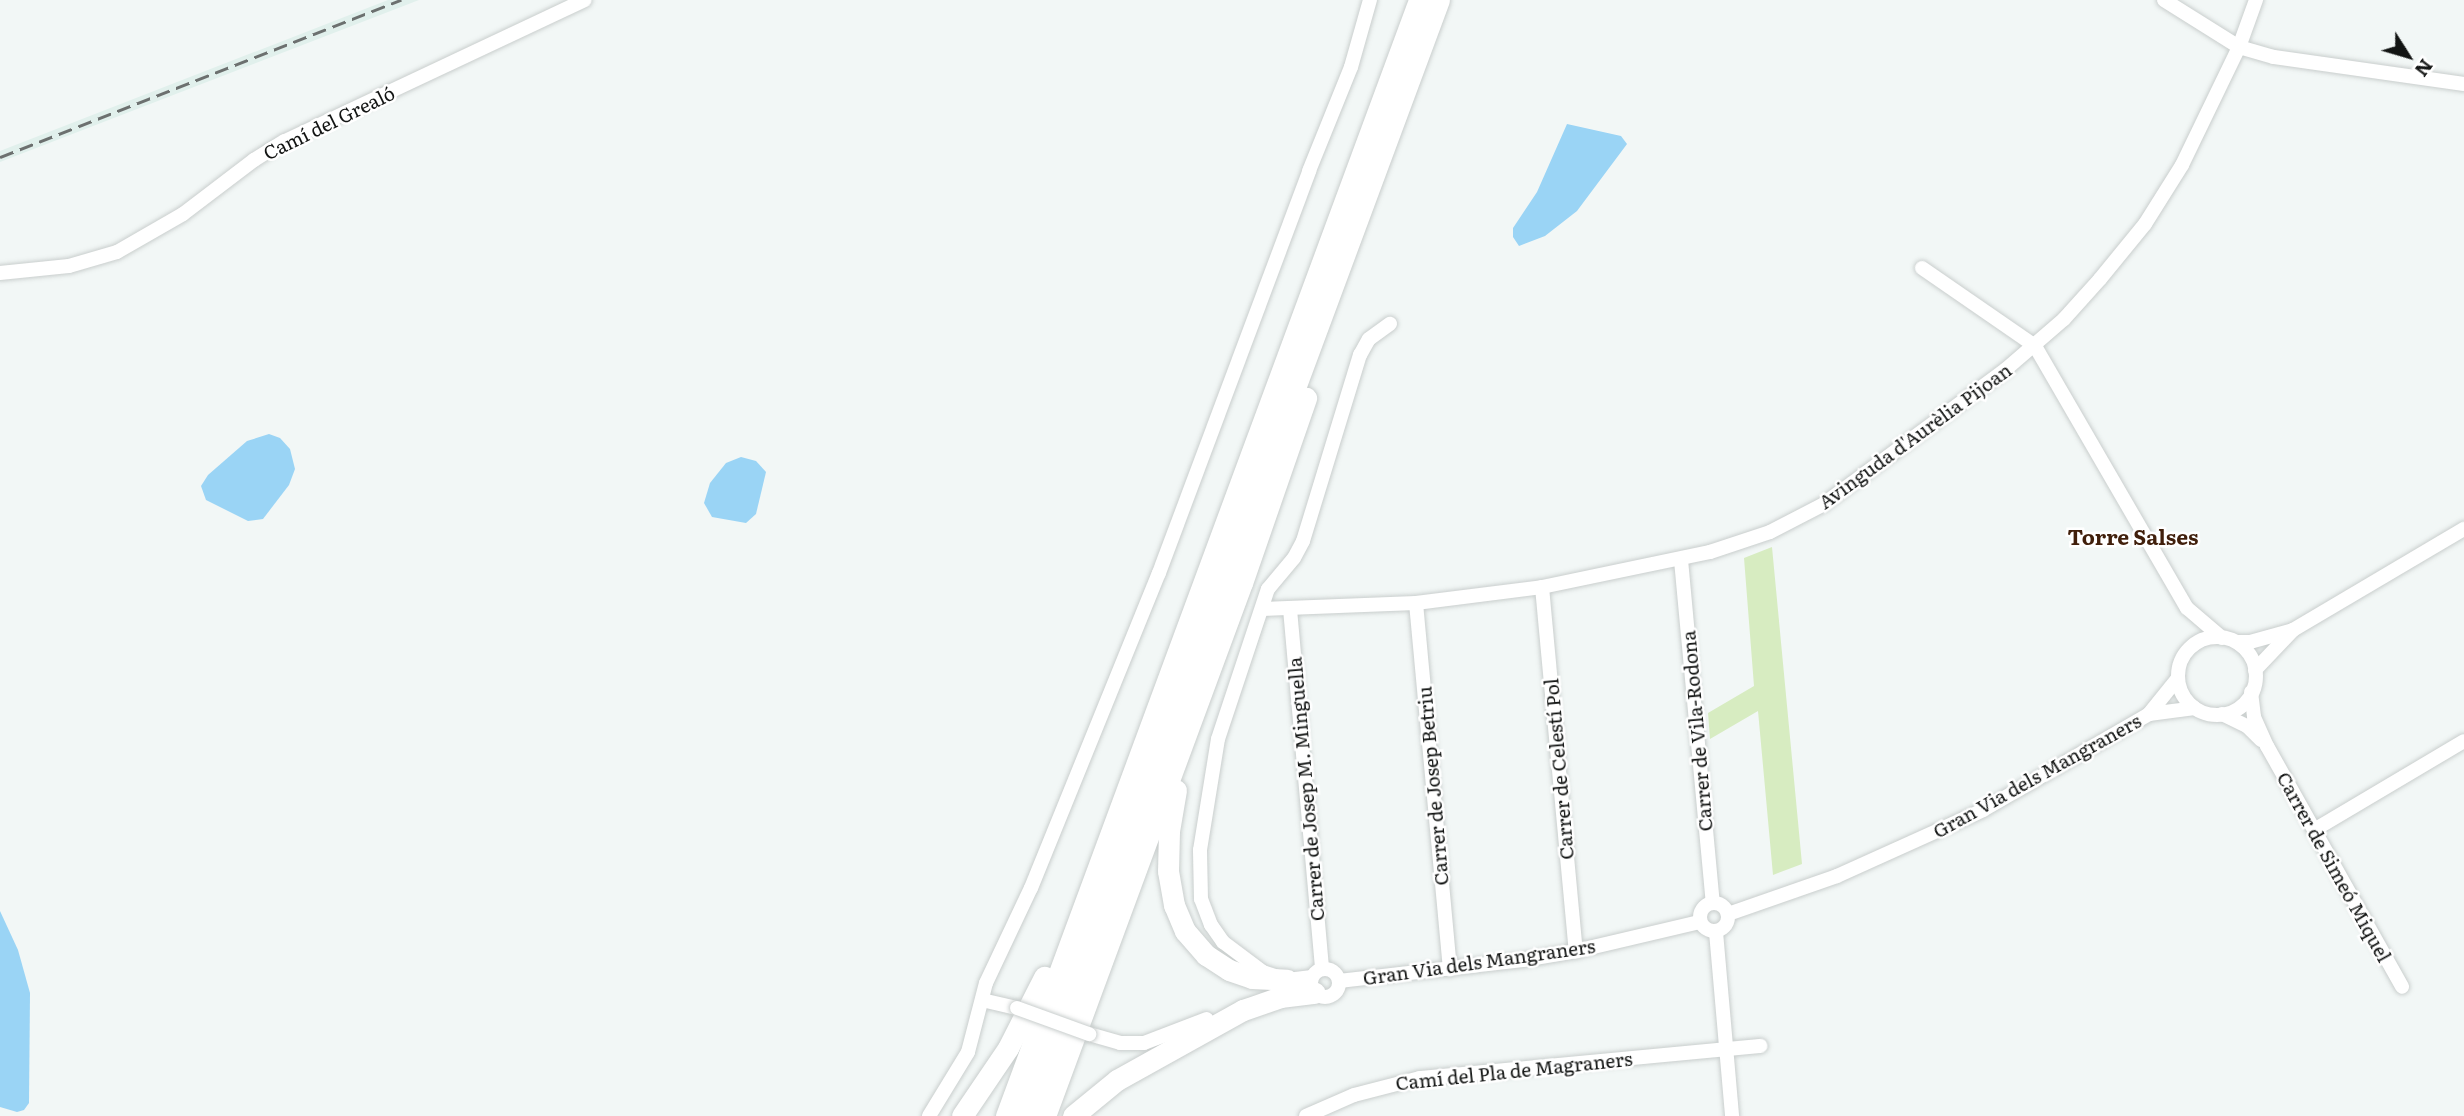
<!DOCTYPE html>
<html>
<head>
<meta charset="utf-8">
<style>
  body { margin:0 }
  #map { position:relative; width:2464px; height:1116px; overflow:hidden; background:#f2f7f6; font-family:Literata,serif }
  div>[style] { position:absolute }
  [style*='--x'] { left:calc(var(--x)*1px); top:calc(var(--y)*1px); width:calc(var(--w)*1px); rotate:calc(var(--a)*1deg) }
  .built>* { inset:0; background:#e1f0ec }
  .green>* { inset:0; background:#d7ecc1 }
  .water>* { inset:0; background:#9ad4f5 }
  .roads { filter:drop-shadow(0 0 2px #c9cecd) drop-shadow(0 0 2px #c9cecd) }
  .minor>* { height:14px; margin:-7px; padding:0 7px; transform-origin:7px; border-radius:7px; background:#fff }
  .minor>.ring { margin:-7px; padding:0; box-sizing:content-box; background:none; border:14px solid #fff; border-radius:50% }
  .highway>* { height:21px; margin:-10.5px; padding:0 10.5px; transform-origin:10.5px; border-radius:10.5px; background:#fff }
  .rail>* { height:2.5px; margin-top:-1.25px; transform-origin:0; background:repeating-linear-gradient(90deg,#6c706f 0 14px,transparent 0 21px) }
  .bridges { filter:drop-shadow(0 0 2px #c9cecd) drop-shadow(0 0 2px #c9cecd) }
  .minor-bridge>* { height:14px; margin:-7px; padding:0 7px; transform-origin:7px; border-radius:7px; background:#fff }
  span { translate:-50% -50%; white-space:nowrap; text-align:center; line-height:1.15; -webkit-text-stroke:5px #fff; paint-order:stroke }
  .street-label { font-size:19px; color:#121413 }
  .neighbourhood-label { font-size:21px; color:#401f0b; font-weight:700 }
  .north { position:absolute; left:2373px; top:21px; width:70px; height:70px; -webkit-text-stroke:5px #fff; paint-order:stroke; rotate:127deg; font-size:19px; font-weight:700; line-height:28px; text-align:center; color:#121413 }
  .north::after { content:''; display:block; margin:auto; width:24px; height:32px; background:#121413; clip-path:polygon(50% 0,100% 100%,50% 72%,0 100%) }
</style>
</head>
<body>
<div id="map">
  <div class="built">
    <i style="clip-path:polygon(388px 0,419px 0,0 162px,0 151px)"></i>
  </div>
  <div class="green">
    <i style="clip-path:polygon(1772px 547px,1802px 864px,1773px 875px,1758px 711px,1710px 739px,1708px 713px,1754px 686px,1744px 558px)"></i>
  </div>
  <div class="water">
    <i style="clip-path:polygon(1567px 124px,1621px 136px,1627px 144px,1577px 211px,1545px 236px,1519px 246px,1513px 237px,1513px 228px,1537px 192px)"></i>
    <i style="clip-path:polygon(269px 434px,280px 438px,290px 449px,295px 469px,289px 485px,263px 519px,248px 521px,206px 500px,201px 486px,208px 475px,247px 441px)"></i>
    <i style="clip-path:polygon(741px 457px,756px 461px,766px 472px,756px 514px,746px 523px,712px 517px,704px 503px,710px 483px,726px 463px)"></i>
    <i style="clip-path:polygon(0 911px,18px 950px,30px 993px,29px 1103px,24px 1110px,17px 1112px,0 1107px)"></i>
  </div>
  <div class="roads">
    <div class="minor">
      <i style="--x:2164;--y:0;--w:89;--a:32.1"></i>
      <i style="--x:2239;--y:47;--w:36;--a:16"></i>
      <i style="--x:2274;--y:57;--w:192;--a:8.1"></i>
      <i style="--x:1922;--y:268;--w:137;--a:34.6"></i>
      <i style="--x:2035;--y:346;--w:303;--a:59.9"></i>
      <i style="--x:2187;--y:608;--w:46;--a:40.6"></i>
      <i style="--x:0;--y:273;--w:69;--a:-5.8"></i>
      <i style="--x:69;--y:266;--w:50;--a:-16.3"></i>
      <i style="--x:117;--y:252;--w:76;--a:-29.9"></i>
      <i style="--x:183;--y:214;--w:89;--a:-37.3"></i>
      <i style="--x:254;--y:160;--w:36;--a:-32"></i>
      <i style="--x:285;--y:141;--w:331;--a:-25.2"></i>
      <i style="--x:1681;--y:560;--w:344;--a:84.7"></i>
      <i style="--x:1542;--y:587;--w:366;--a:84.7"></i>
      <i style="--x:1416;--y:603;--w:368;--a:84.7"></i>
      <i style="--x:1262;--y:609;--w:154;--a:-2.2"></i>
      <i style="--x:1416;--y:603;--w:127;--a:-7.2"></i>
      <i style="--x:1542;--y:587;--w:172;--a:-11.8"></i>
      <i style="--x:1710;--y:552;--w:63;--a:-18.4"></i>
      <i style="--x:1770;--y:532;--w:61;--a:-27.4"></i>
      <i style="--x:1824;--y:504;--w:225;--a:-36.5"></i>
      <i style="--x:2005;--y:370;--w:78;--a:-40.8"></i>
      <i style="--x:2064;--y:319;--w:54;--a:-48"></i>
      <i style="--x:2100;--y:279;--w:71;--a:-50.7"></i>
      <i style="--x:2145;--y:224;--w:70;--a:-57.9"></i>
      <i style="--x:2182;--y:165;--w:131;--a:-64.2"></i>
      <i style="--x:2239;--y:47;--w:50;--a:-70.1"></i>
      <i style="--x:1290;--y:609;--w:361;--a:84.9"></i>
      <i class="ring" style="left:2178px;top:637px;width:64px;height:64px"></i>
      <i style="--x:2237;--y:642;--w:13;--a:0"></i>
      <i style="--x:2250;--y:642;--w:45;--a:-15.6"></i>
      <i style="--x:2293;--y:630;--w:199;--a:-30.6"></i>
      <i style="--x:2255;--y:670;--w:55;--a:-46.5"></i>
      <i style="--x:2251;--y:692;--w:25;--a:83"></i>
      <i style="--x:2254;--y:717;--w:32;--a:66"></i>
      <i style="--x:2267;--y:746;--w:276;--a:60.7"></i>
      <i style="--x:2149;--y:714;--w:46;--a:-7.4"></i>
      <i style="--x:2222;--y:714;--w:28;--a:26"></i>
      <i style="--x:2247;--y:726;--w:20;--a:45"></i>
      <i style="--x:2314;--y:830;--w:174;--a:-30.7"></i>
      <i class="ring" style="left:1700px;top:903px;width:14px;height:14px"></i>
      <i style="--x:1728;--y:914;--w:115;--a:-19.2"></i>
      <i style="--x:1837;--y:876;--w:160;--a:-24.3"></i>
      <i style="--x:1983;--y:810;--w:192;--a:-30"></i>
      <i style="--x:2149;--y:714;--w:46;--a:-51.1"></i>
      <i style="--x:1716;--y:932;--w:185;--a:85"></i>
      <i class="ring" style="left:1311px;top:969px;width:14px;height:14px"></i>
      <i style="--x:1312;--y:977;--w:25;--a:173"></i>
      <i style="--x:1287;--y:980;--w:25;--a:-162"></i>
      <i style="--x:1263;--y:972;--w:50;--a:-143.1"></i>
      <i style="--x:1223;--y:942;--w:21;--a:-125"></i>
      <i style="--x:1211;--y:925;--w:28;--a:-111"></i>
      <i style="--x:1201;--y:899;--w:49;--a:-91.2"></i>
      <i style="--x:1200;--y:850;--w:112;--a:-80.8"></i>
      <i style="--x:1218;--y:739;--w:158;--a:-71.6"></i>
      <i style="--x:1268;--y:589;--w:40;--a:-50"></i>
      <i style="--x:1294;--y:558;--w:19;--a:-62"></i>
      <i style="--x:1303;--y:541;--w:195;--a:-73"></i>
      <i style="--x:1360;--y:355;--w:18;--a:-61"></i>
      <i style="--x:1369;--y:339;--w:26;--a:-36"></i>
      <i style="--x:1339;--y:981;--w:185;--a:-6.5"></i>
      <i style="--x:1523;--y:960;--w:54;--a:-9.6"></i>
      <i style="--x:1576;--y:951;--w:127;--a:-13.2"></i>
      <i style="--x:982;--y:1000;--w:36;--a:13"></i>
      <i style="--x:1089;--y:1034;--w:32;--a:16"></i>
      <i style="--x:1120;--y:1043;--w:24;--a:0"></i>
      <i style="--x:1144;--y:1043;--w:67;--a:-20.9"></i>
      <i style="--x:929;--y:1116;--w:75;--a:-58.6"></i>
      <i style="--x:968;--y:1052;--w:71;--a:-75.4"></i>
      <i style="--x:986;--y:983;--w:105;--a:-64.7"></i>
      <i style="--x:1031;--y:888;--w:340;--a:-67.9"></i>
      <i style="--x:1159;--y:573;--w:429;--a:-69.5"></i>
      <i style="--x:1309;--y:171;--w:112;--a:-68"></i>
      <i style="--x:1351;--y:67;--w:70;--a:-74.2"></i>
      <i style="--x:1306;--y:1116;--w:52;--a:-23.6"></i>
      <i style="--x:1354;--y:1095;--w:68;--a:-14.4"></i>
      <i style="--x:1420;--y:1078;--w:342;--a:-5.4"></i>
    </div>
    <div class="highway">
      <i style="--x:1176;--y:790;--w:42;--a:99.7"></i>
      <i style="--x:1169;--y:831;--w:40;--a:91.4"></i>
      <i style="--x:1168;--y:871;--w:35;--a:80"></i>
      <i style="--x:1174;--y:905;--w:28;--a:67"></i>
      <i style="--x:1185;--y:931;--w:32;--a:49"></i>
      <i style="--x:1206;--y:955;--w:27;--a:33"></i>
      <i style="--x:1229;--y:970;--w:24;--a:19"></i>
      <i style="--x:1252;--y:978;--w:35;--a:3"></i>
      <i style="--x:962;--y:1116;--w:82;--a:-55.9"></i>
      <i style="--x:1008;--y:1048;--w:80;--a:-63.1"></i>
      <i style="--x:1006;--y:1116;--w:1190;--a:-69.69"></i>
      <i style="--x:1025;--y:1116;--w:1190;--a:-69.65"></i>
      <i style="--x:1045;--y:1116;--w:568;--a:-69.72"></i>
      <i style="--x:1242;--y:583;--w:196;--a:-70.9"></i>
      <i style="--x:1073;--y:1116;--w:57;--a:-39.3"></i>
      <i style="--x:1117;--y:1080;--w:144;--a:-29.1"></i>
      <i style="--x:1243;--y:1010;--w:39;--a:-19"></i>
      <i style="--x:1280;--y:997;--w:35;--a:-7"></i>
    </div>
  </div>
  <div class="rail">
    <i style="--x:0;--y:157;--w:431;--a:-21.4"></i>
  </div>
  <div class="bridges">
    <div class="minor-bridge">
      <i style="--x:1017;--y:1008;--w:77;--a:19.9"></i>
    </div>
  </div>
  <div class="street-label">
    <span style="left:329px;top:123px;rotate:-26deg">Camí del Grealó</span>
    <span style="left:1915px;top:436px;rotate:-36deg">Avinguda d'Aurèlia Pijoan</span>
    <span style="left:1697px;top:731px;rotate:-95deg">Carrer de Vila-Rodona</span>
    <span style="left:1559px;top:769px;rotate:-95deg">Carrer de Celestí Pol</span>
    <span style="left:2037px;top:776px;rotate:-29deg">Gran Via dels Mangraners</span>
    <span style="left:1433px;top:786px;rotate:-95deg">Carrer de Josep Betriu</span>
    <span style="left:1306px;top:789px;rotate:-95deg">Carrer de Josep M. Minguella</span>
    <span style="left:2334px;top:867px;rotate:61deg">Carrer de Simeó Miquel</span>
    <span style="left:1479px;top:962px;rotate:-8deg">Gran Via dels Mangraners</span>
    <span style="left:1514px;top:1071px;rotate:-6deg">Camí del Pla de Magraners</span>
  </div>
  <div class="neighbourhood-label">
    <span style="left:2133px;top:536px">Torre Salses</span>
  </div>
  <div class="north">N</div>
</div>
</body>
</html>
